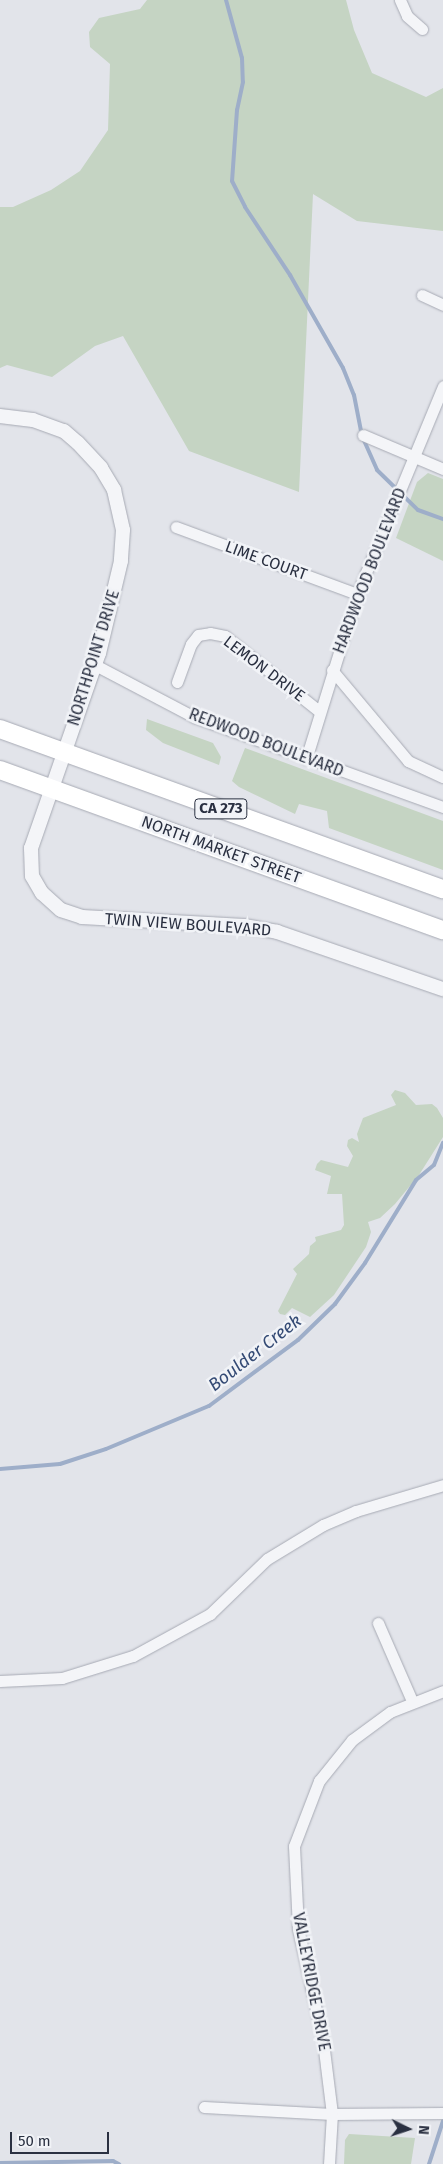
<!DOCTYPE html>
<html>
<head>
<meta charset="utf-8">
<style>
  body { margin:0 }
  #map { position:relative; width:443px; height:2164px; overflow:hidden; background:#e2e4ea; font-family:"Fira Sans",sans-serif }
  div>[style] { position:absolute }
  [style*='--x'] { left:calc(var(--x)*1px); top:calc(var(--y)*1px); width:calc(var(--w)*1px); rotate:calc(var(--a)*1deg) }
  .green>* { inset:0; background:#c5d4c3 }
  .stream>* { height:4px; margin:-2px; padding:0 2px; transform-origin:2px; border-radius:2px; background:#9eaec9 }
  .roads { filter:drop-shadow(0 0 1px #a7aab4) drop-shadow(0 0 1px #a7aab4) }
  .minor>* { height:11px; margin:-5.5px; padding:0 5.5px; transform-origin:5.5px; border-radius:5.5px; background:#f4f5f8 }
  .tertiary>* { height:14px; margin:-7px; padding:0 7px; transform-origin:7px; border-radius:7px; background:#f4f5f8 }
  .primary>* { height:18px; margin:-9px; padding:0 9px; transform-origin:9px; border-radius:9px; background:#fff }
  span { translate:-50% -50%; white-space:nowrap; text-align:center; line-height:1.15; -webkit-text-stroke:5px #f1f3f7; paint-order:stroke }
  .shield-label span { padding:1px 4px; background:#f1f3f7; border:1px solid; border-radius:4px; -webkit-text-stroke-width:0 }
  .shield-label { font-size:15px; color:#2a3041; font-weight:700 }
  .street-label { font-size:16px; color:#2a3041 }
  .water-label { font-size:18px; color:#354b75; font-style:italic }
  .north { position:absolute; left:383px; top:2104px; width:50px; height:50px; -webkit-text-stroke:4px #f1f3f7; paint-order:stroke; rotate:94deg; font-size:14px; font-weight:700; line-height:20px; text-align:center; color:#2a3041 }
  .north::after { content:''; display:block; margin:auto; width:18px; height:22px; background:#2a3041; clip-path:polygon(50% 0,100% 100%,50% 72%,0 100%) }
  .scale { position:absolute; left:10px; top:2132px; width:99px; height:22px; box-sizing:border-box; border:2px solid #2a3041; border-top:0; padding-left:6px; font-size:15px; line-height:18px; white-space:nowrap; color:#2a3041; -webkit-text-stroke:4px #f1f3f7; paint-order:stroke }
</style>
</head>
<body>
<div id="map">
  <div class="green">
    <i style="clip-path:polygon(147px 0,346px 0,354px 30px,372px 73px,426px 97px,443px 88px,443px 231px,357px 221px,313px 194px,299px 492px,189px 451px,123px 336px,95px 346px,52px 377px,7px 365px,0 368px,0 207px,13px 207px,51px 190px,80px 171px,108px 130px,110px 64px,90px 47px,89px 32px,99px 18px,140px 9px)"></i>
    <i style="clip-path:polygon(428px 473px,443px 479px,443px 561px,396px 538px,417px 482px)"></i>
    <i style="clip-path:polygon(147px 719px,213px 743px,221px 757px,219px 765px,163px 743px,146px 730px)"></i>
    <i style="clip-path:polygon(245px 748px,443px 821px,443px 870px,329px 828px,327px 811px,299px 804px,295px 814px,239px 787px,232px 781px)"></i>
    <i style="clip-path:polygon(395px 1090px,405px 1093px,416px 1105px,432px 1104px,437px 1108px,443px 1118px,443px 1137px,419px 1175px,395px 1204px,380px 1218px,368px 1222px,371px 1232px,366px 1247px,334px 1295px,310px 1317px,292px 1308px,285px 1315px,280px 1314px,278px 1311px,297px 1274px,293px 1269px,309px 1254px,310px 1246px,316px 1241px,315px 1237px,341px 1230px,344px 1225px,342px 1194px,327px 1194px,331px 1176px,315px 1170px,317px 1164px,321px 1160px,348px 1167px,353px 1156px,347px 1146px,348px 1140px,352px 1138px,359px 1142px,357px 1134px,363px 1118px,396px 1105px,391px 1095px)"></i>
    <i style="clip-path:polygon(349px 2134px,415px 2138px,411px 2164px,344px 2164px,345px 2140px)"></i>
  </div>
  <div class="stream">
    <i style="--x:226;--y:0;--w:60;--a:74.6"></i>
    <i style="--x:242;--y:58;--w:24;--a:88"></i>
    <i style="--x:243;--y:82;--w:29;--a:102"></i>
    <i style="--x:237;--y:110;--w:71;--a:94"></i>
    <i style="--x:232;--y:181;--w:29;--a:63"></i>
    <i style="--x:245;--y:207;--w:82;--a:56.5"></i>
    <i style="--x:290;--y:275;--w:107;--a:60.3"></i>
    <i style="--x:343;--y:368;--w:29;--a:68"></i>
    <i style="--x:354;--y:395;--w:42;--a:79"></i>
    <i style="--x:362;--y:436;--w:37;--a:66"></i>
    <i style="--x:377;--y:470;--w:57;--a:44.3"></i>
    <i style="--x:418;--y:510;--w:27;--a:20"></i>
    <i style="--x:0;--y:1469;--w:60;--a:-4.8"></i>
    <i style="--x:60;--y:1464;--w:48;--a:-18.1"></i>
    <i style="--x:106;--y:1449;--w:112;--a:-22.7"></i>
    <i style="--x:209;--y:1406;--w:111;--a:-36.6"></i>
    <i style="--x:298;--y:1340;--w:52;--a:-44.2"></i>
    <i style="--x:335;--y:1304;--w:51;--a:-53.8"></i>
    <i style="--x:365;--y:1263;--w:97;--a:-58.4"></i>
    <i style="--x:416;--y:1180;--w:23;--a:-40"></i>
    <i style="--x:434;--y:1165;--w:24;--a:-68"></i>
    <i style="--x:0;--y:2163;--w:113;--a:-1"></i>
    <i style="--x:113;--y:2161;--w:7;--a:27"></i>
    <i style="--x:429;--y:2164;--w:45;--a:-72"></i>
  </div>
  <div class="roads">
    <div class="minor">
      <i style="--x:400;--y:0;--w:17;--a:66"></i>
      <i style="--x:407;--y:16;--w:20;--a:41"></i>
      <i style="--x:422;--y:295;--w:23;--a:25"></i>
      <i style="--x:363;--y:435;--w:87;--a:23"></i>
      <i style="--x:176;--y:527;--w:193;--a:20.3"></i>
      <i style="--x:95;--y:665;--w:112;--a:27.7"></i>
      <i style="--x:194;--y:717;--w:265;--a:19.9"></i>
      <i style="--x:332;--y:670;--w:119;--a:50.1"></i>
      <i style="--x:408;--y:761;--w:38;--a:25"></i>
      <i style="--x:177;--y:682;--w:40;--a:-69.8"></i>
      <i style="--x:191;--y:644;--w:11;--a:-52"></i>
      <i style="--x:198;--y:635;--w:12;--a:-9"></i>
      <i style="--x:210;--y:633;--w:15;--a:11"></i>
      <i style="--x:225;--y:636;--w:120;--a:38.6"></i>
      <i style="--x:306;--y:759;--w:173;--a:-72.8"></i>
      <i style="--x:357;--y:594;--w:225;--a:-67.5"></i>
      <i style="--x:378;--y:1623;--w:85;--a:66.4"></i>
      <i style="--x:0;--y:1681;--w:62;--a:-2.8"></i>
      <i style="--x:62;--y:1678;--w:74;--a:-17.2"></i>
      <i style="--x:133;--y:1656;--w:88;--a:-28.6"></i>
      <i style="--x:210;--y:1614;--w:79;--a:-44"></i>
      <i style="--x:267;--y:1559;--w:66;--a:-31.3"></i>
      <i style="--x:323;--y:1525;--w:36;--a:-23"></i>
      <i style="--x:356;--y:1511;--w:91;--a:-16.6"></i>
      <i style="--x:204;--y:2107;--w:128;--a:3.1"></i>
      <i style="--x:332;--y:2114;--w:111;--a:-0.5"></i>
      <i style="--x:329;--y:2164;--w:50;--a:-86.6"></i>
      <i style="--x:332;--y:2114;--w:73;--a:-97.1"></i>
      <i style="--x:323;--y:2042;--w:117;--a:-102.4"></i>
      <i style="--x:298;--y:1928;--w:82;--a:-92.8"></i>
      <i style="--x:294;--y:1846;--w:70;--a:-69"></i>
      <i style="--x:319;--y:1781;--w:53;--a:-51.2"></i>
      <i style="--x:352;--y:1740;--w:47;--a:-36.4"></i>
      <i style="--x:390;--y:1712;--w:57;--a:-21.6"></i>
    </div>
    <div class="tertiary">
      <i style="--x:0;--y:416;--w:33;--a:7"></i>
      <i style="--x:33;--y:420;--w:33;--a:20"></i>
      <i style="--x:64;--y:431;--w:18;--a:41"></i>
      <i style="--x:78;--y:443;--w:34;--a:47"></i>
      <i style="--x:101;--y:468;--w:26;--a:59"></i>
      <i style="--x:114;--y:490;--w:41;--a:77.3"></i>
      <i style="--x:123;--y:530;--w:31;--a:94"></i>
      <i style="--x:121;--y:561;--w:95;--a:103.4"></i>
      <i style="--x:99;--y:653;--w:207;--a:109.2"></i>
      <i style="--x:31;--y:848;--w:28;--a:88"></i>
      <i style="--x:32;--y:876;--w:20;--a:60"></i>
      <i style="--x:42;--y:893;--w:25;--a:42"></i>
      <i style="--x:61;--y:910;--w:22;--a:18"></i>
      <i style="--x:82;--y:917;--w:162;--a:3.2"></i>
      <i style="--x:244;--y:926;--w:34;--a:10"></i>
      <i style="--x:277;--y:932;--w:176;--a:19"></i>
    </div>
    <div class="primary">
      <i style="--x:0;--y:729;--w:471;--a:19.9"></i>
      <i style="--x:0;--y:770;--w:471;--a:19.9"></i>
    </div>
  </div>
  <div class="shield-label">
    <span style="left:221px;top:809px">CA 273</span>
  </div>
  <div class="street-label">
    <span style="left:266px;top:561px;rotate:20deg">LIME COURT</span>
    <span style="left:370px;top:571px;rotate:-69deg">HARDWOOD BOULEVARD</span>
    <span style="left:94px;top:658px;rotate:-73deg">NORTHPOINT DRIVE</span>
    <span style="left:264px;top:669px;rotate:37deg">LEMON DRIVE</span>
    <span style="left:266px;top:743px;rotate:21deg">REDWOOD BOULEVARD</span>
    <span style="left:221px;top:850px;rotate:20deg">NORTH MARKET STREET</span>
    <span style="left:188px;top:925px;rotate:4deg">TWIN VIEW BOULEVARD</span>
    <span style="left:311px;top:1982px;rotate:79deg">VALLEYRIDGE DRIVE</span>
  </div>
  <div class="water-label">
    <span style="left:255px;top:1353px;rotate:-38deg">Boulder Creek</span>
  </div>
  <div class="north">N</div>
  <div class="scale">50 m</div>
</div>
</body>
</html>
